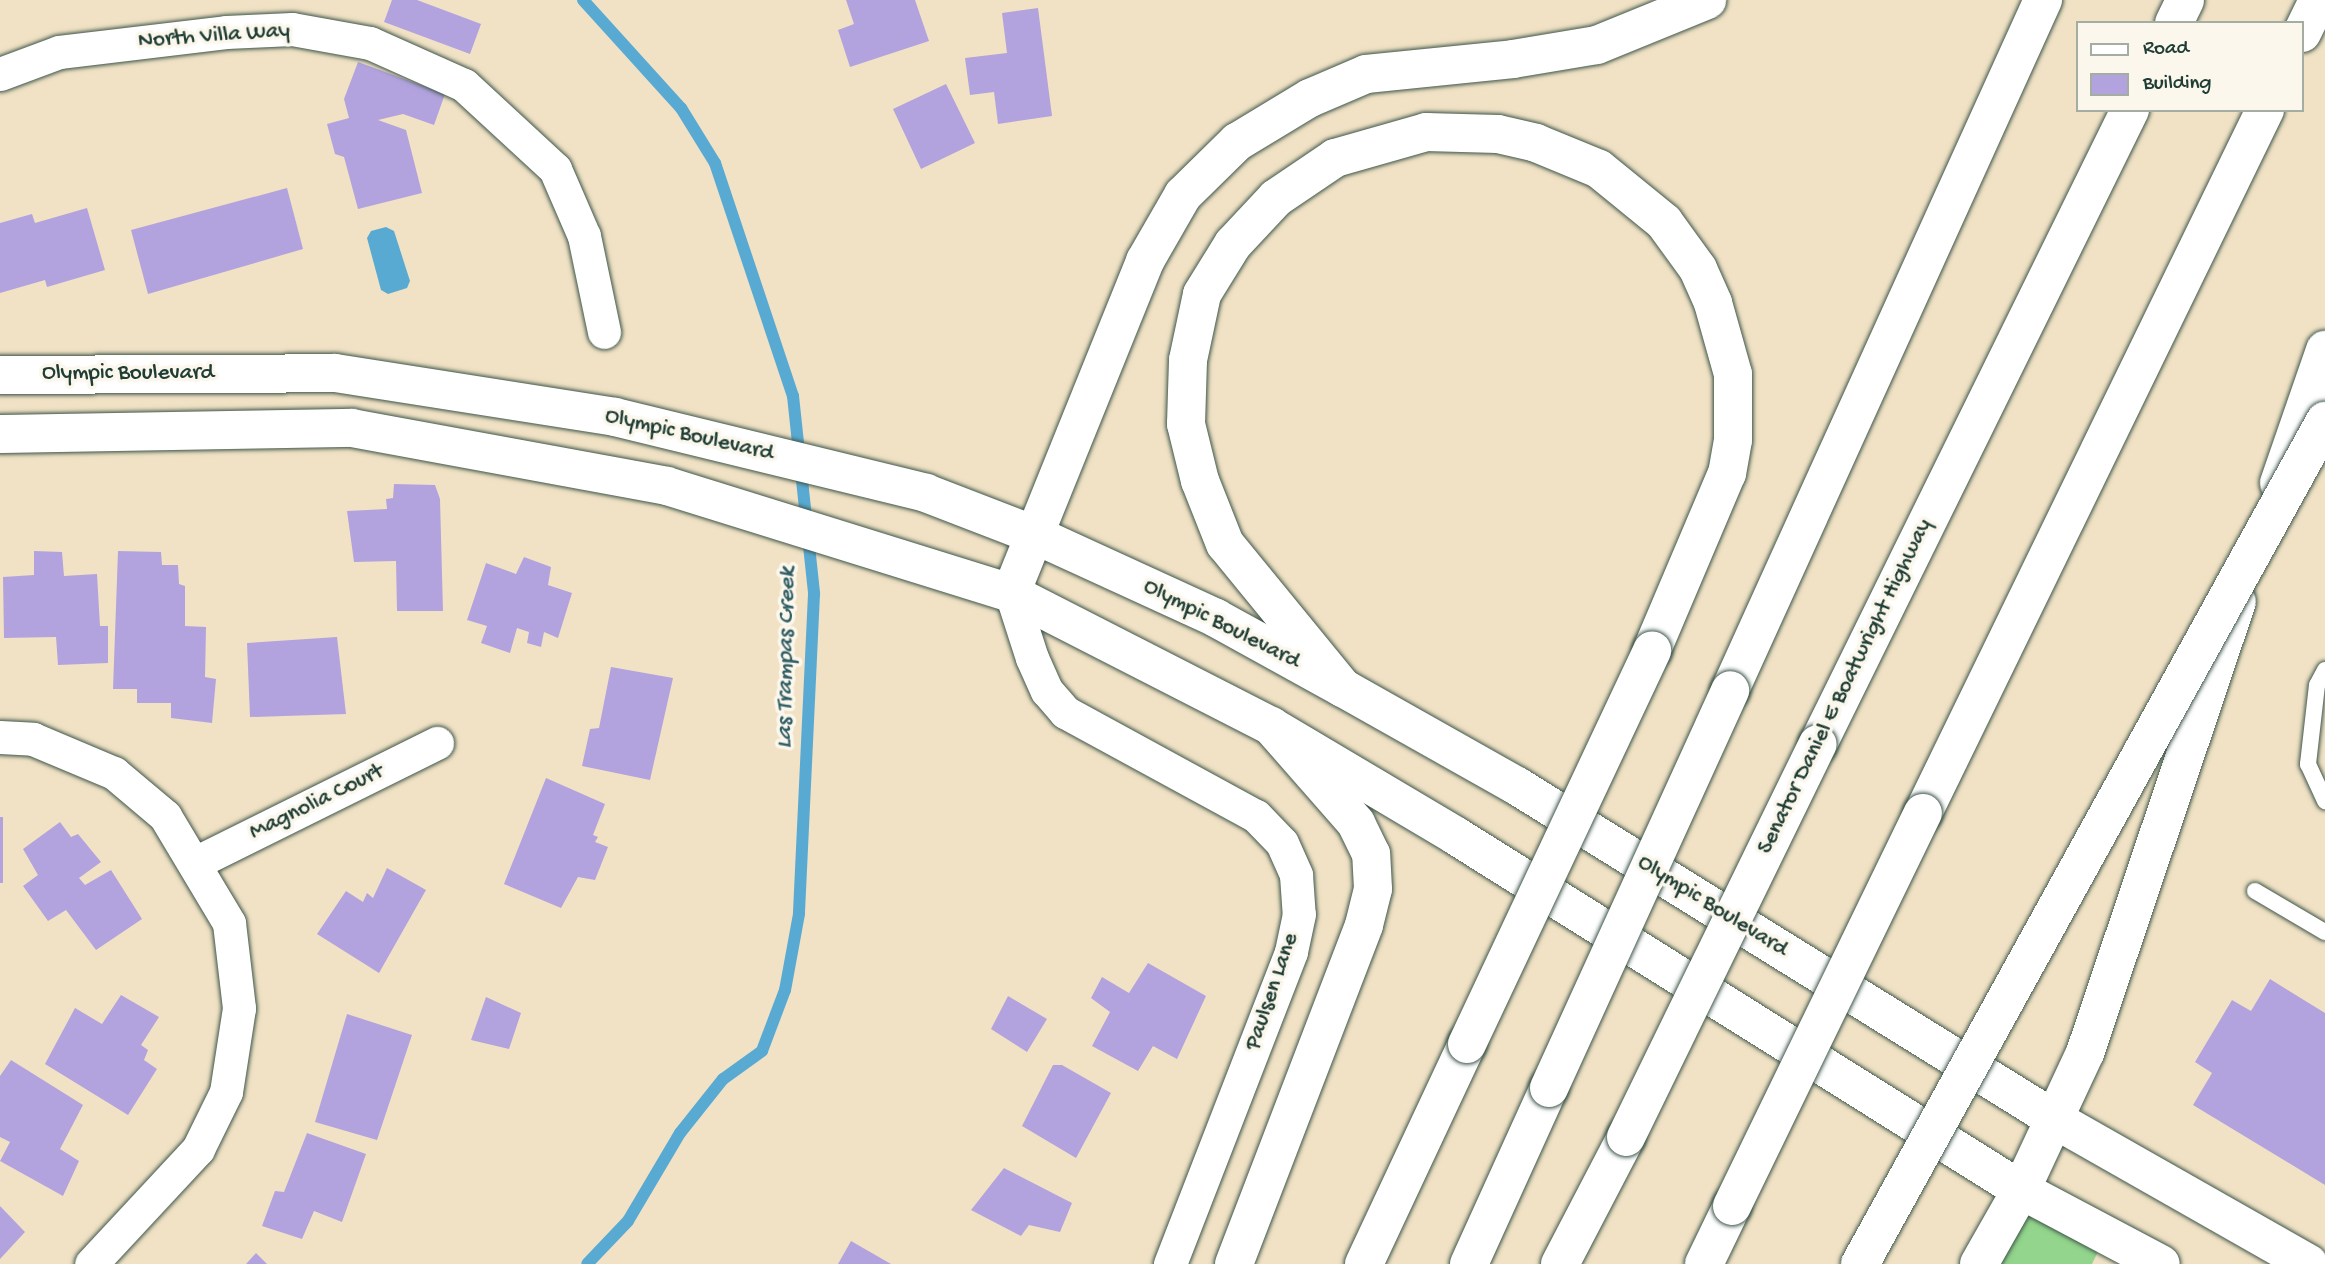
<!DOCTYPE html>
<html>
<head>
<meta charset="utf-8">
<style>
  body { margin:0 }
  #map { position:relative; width:2325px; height:1264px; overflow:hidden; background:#f1e2c5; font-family:"Gochi Hand",sans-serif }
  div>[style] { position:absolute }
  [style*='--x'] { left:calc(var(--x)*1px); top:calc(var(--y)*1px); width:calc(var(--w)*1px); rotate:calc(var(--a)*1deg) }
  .green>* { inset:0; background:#93d58c }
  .water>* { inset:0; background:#59aad3 }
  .stream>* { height:12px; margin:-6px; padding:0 6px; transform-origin:6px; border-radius:6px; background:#59aad3 }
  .building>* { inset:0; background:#b2a3de }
  .roads { filter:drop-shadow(0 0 2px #3e564a) drop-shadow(0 0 2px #3e564a) }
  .service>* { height:16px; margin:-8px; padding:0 8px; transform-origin:8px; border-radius:8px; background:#fff }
  .minor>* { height:33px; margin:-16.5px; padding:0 16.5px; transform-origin:16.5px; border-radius:16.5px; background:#fff }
  .secondary>* { height:38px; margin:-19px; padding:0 19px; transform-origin:19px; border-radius:19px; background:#fff }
  .motorway>* { height:38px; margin:-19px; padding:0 19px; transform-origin:19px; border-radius:19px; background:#fff }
  .bridges { filter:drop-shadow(0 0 2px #3e564a) drop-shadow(0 0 2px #3e564a) }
  .motorway-bridge>* { height:38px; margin:-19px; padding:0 19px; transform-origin:19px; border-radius:19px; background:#fff }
  span { translate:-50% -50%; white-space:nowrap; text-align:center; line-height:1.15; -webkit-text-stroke:7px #fbf7ec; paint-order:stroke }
  .street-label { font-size:23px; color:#1f3d34 }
  .water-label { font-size:24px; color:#305e64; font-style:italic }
  .legend { position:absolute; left:2076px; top:21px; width:228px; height:91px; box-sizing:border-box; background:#fbf7ec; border:2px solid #a3ada2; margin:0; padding:9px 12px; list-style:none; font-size:21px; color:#1f3d34 }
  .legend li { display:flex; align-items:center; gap:14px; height:35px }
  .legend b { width:35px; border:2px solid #a3ada2 }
</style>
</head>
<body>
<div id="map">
  <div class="green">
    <i style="clip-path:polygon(2021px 1190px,2106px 1235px,2092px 1264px,1980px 1264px)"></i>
  </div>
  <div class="water">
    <i style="clip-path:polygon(386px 227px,394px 231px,410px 281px,407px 288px,388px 294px,381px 290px,367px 238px,371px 231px)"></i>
  </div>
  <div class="stream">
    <i style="--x:583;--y:0;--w:146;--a:47.8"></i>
    <i style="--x:681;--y:108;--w:65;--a:58.3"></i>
    <i style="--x:715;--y:163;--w:246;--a:71.5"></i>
    <i style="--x:793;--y:396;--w:199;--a:83.9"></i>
    <i style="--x:814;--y:594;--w:320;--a:92.7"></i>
    <i style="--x:799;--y:914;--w:77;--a:100.4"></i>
    <i style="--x:785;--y:990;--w:65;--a:110.7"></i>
    <i style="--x:762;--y:1051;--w:48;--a:144.3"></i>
    <i style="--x:723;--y:1079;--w:69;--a:128.5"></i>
    <i style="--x:680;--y:1133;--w:102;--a:120.6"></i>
    <i style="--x:628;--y:1221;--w:59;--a:133.6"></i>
  </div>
  <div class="building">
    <i style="clip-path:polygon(392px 0,417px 0,481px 24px,470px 54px,384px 22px)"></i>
    <i style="clip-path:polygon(846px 0,915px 0,929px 41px,850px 67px,838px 30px,854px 24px)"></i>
    <i style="clip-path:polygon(1038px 8px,1052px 116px,998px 124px,994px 92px,970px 95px,965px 58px,1007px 53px,1002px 13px)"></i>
    <i style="clip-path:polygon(358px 62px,445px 94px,434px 125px,403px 114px,378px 120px,406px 130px,422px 193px,358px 209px,344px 157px,335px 154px,327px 124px,349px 118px,344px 99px)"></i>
    <i style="clip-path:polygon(946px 84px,975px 143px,921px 169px,893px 109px)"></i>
    <i style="clip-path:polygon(287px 188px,303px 249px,148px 294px,131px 230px)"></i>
    <i style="clip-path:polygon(87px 208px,105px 270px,47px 287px,45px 280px,0 293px,0 223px,32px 214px,35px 223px)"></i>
    <i style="clip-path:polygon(394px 484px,435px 485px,440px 499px,443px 611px,397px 611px,396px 561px,354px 562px,347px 511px,387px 509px,386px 499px,393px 498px)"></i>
    <i style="clip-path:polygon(34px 551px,62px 552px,64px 576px,97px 574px,100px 626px,108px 626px,108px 663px,58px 665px,56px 637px,4px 638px,3px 577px,34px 575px)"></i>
    <i style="clip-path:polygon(118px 551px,161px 552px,162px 565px,178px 565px,179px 584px,185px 586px,185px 626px,206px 627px,205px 677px,216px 679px,212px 723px,171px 718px,171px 703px,137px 703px,137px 689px,113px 689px)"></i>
    <i style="clip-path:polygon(524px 557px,551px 567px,548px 585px,572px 593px,558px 638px,544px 632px,541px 647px,527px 643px,529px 632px,517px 628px,510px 653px,481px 643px,487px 626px,467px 620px,486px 563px,516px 574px)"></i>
    <i style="clip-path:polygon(337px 637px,346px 714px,250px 717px,247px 643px)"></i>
    <i style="clip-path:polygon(611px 667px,673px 678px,650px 780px,582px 766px,590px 729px,599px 728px)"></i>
    <i style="clip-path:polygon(546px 778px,605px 804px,593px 835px,598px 837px,595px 842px,608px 847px,595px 880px,578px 877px,561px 908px,504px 884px)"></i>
    <i style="clip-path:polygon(0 817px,3px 817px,3px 883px,0 883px)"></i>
    <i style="clip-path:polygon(60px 822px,71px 837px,78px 834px,101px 862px,79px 878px,85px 885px,111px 870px,142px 919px,96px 950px,66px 910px,48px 921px,23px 886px,38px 875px,23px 849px)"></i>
    <i style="clip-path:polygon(387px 868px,426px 890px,379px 973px,317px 934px,346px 891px,363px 902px,367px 893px,373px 898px)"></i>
    <i style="clip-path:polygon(1148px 963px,1206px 996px,1177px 1059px,1153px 1046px,1138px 1071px,1092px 1046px,1110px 1012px,1091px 998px,1102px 977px,1129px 993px)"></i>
    <i style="clip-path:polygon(2270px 979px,2325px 1013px,2325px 1185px,2193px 1105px,2212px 1073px,2195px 1062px,2232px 1000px,2251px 1011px)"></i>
    <i style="clip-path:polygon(121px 995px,159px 1017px,141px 1045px,148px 1050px,144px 1060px,157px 1069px,128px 1115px,45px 1064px,75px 1008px,102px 1024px)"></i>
    <i style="clip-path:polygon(1008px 996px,1047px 1019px,1027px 1052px,991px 1029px)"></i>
    <i style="clip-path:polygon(486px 997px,521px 1013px,509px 1049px,471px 1040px)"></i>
    <i style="clip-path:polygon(347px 1014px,412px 1035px,377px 1140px,315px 1122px)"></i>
    <i style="clip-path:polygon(11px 1060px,83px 1105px,60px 1149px,79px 1161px,63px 1196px,0 1161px,10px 1142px,0 1137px,0 1076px)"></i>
    <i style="clip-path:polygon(1053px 1065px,1062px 1065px,1111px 1093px,1076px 1158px,1022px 1126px)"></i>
    <i style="clip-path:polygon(307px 1133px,366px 1154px,342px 1222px,314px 1211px,302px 1239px,262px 1226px,275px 1191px,284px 1192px)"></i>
    <i style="clip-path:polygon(1004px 1168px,1072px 1203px,1060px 1232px,1029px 1225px,1021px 1236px,971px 1210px)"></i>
    <i style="clip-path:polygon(0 1206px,25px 1232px,0 1259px)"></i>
    <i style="clip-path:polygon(851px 1241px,891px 1264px,838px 1264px)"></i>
    <i style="clip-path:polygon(256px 1253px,267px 1264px,246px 1264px)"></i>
  </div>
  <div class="roads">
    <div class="service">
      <i style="--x:2325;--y:670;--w:17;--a:118"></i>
      <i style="--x:2317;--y:685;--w:80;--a:96.5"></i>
      <i style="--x:2308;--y:764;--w:41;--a:65.3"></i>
      <i style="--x:2255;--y:891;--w:81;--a:30.4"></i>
    </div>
    <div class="minor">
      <i style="--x:0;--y:74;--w:63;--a:-20.4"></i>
      <i style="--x:59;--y:52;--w:168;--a:-6.8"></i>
      <i style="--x:226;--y:32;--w:66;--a:-2.6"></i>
      <i style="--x:292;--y:29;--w:79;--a:10.2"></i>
      <i style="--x:370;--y:43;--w:103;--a:24.1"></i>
      <i style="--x:464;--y:85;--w:124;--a:42.7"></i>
      <i style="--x:555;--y:169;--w:73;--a:66.6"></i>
      <i style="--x:584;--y:236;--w:98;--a:78.2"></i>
      <i style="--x:1011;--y:593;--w:68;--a:72.1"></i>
      <i style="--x:1032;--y:658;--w:36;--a:66"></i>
      <i style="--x:1047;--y:691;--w:28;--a:49"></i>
      <i style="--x:1065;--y:712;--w:217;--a:28.6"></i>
      <i style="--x:1256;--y:816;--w:37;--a:46"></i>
      <i style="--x:1282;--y:843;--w:35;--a:66"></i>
      <i style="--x:1296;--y:875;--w:39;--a:86"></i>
      <i style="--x:1299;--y:914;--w:39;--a:102"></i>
      <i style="--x:1291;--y:952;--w:335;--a:111.2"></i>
      <i style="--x:0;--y:737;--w:33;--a:3"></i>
      <i style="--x:33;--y:739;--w:88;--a:22.8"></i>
      <i style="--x:114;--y:773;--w:67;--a:40.1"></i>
      <i style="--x:165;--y:816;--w:125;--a:59.1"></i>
      <i style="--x:229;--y:923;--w:86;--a:83.3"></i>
      <i style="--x:239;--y:1008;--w:85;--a:98.8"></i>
      <i style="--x:226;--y:1092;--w:64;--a:116.2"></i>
      <i style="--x:198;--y:1149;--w:157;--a:132.9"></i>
      <i style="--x:197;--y:862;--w:268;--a:-26.4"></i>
    </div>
    <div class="secondary">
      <i style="--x:0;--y:375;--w:335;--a:-0.3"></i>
      <i style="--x:335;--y:373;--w:283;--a:8.9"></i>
      <i style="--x:615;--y:417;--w:320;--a:13.7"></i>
      <i style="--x:926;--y:493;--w:117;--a:21.1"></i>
      <i style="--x:1035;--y:535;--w:199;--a:24.6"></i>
      <i style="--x:1216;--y:618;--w:145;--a:28.9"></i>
      <i style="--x:1343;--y:688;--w:200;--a:29.4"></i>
      <i style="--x:1517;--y:786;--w:632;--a:31.8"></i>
      <i style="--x:2054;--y:1119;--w:293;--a:29.6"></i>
      <i style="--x:0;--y:434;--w:352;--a:-1"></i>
      <i style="--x:352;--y:428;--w:320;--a:10.4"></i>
      <i style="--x:667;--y:486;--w:360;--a:17.3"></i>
      <i style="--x:1011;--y:593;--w:292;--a:27.1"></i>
      <i style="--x:1271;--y:726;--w:215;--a:30.7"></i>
      <i style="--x:1456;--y:836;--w:667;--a:32.07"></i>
      <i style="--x:2021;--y:1190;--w:158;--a:27.9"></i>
    </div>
    <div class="motorway">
      <i style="--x:2174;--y:23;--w:25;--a:-64"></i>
      <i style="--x:2302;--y:33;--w:37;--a:-64"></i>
      <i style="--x:2279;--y:483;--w:141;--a:-70.9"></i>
      <i style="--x:1011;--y:593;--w:358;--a:-68"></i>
      <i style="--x:1145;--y:261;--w:76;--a:-60.1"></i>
      <i style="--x:1183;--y:195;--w:76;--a:-44.5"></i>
      <i style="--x:1237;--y:142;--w:85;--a:-31.1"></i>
      <i style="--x:1310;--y:98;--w:61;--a:-23.2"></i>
      <i style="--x:1366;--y:74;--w:148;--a:-5.8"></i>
      <i style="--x:1513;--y:59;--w:85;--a:-9.5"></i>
      <i style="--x:1597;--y:45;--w:119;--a:-22.2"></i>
      <i style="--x:1343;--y:688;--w:186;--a:-129.3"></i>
      <i style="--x:1225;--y:544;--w:68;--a:-111.6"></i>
      <i style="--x:1200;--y:481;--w:59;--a:-103.8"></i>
      <i style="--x:1186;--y:424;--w:64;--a:-88.2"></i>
      <i style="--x:1188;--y:360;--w:67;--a:-78"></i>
      <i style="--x:1202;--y:294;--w:59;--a:-58.2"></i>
      <i style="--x:1233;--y:244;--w:63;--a:-46.9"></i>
      <i style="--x:1276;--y:198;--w:71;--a:-34.1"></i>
      <i style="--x:1335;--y:158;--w:95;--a:-15.9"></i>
      <i style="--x:1426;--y:132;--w:72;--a:1.6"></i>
      <i style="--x:1498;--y:134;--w:39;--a:13"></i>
      <i style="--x:1536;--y:143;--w:68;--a:22.4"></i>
      <i style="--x:1599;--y:169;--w:84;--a:39.2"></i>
      <i style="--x:1664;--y:222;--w:58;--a:54.1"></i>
      <i style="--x:1698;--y:269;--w:37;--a:66"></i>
      <i style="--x:1713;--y:303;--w:74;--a:74.3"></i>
      <i style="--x:1733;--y:374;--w:66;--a:90"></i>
      <i style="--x:1733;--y:440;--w:34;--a:100"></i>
      <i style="--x:1727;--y:473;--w:192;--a:113"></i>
      <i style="--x:1730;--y:690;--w:758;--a:-65.6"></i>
      <i style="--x:1818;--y:744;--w:707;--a:-63.8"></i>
      <i style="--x:1923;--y:813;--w:782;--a:-64.06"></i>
      <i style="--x:1234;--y:1264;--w:363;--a:-69"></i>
      <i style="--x:1364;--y:925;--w:37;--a:-76"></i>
      <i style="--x:1373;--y:889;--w:35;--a:-93"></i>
      <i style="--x:1371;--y:854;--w:34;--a:-116"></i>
      <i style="--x:1356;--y:823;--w:129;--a:-131.2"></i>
      <i style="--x:1364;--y:1264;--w:243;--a:-64.9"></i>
      <i style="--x:1469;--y:1264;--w:193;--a:-65.6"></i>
      <i style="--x:1560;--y:1264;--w:143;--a:-62.5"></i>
      <i style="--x:1704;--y:1264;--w:64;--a:-64.2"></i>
      <i style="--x:1979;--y:1264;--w:85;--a:-60.4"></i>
      <i style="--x:2021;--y:1190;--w:151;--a:-65"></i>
      <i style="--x:2085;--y:1053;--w:476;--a:-71.4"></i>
    </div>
  </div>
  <div class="bridges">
    <div class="motorway-bridge">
      <i style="--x:1467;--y:1044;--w:435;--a:-64.8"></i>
      <i style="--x:1549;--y:1088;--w:437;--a:-65.5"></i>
      <i style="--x:1626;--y:1137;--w:437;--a:-64"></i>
      <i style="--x:1732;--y:1206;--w:437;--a:-64.1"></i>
      <i style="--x:1860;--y:1264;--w:963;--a:-61.12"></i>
    </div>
  </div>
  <div class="street-label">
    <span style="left:214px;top:37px;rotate:-4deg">North Villa Way</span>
    <span style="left:128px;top:374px">Olympic Boulevard</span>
    <span style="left:689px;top:436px;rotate:13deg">Olympic Boulevard</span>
    <span style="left:1221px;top:625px;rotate:27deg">Olympic Boulevard</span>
    <span style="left:1846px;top:687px;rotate:-64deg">Senator Daniel E Boatwright Highway</span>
    <span style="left:317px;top:803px;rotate:-26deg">Magnolia Court</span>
    <span style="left:1712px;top:907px;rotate:32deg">Olympic Boulevard</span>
    <span style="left:1273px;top:992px;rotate:-71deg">Paulsen Lane</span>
  </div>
  <div class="water-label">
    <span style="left:787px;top:658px;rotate:-89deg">Las Trampas Creek</span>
  </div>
  <ul class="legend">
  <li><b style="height:9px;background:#fff"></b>Road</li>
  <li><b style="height:19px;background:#b2a3de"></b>Building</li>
  </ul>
</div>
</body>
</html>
